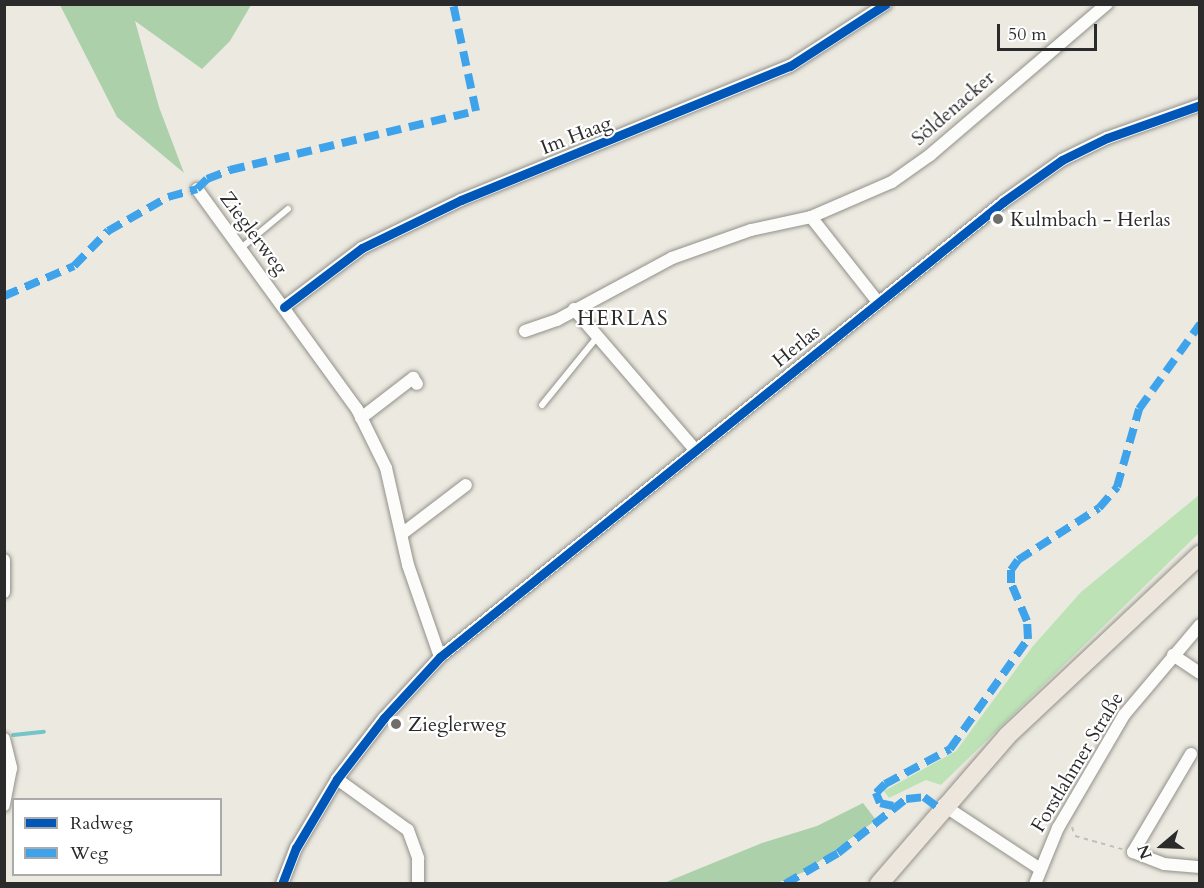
<!DOCTYPE html>
<html>
<head>
<meta charset="utf-8">
<style>
  body { margin:0 }
  #map { position:relative; width:1204px; height:888px; overflow:hidden; background:#eceae0; font-family:Cardo,serif }
  div>[style] { position:absolute }
  [style*='--x'] { left:calc(var(--x)*1px); top:calc(var(--y)*1px); width:calc(var(--w)*1px); rotate:calc(var(--a)*1deg) }
  .green>* { inset:0; background:#bde2b6 }
  .forest>* { inset:0; background:#acd0aa }
  .stream>* { height:4px; margin:-2px; padding:0 2px; transform-origin:2px; border-radius:2px; background:#76c4c8 }
  .path>* { height:2px; margin-top:-1px; transform-origin:0; background:repeating-linear-gradient(90deg,#bebebb 0 4.5px,transparent 0 9px) }
  .roads { filter:drop-shadow(0 0 2px #92908b) drop-shadow(0 0 2px #92908b) }
  .service>* { height:6px; margin:-3px; padding:0 3px; transform-origin:3px; border-radius:3px; background:#fcfcfa }
  .minor>* { height:12px; margin:-6px; padding:0 6px; transform-origin:6px; border-radius:6px; background:#fcfcfa }
  .primary>* { height:18px; margin:-9px; padding:0 9px; transform-origin:9px; border-radius:9px; background:#ede6dd }
  .quiet>* { height:8px; margin-top:-4px; transform-origin:0; background:repeating-linear-gradient(90deg,#3ea3eb 0 15px,transparent 0 23px) }
  .cycleway>* { height:9px; margin:-4.5px; padding:0 4.5px; transform-origin:4.5px; border-radius:4.5px; background:#0057b8 }
  .dots>* { width:16px; height:16px; translate:-50% -50%; box-sizing:border-box; border:3px solid #fff; border-radius:50% }
  span { translate:-50% -50%; white-space:nowrap; text-align:center; line-height:1.15; -webkit-text-stroke:4.5px #fff; paint-order:stroke }
  .street-label { font-size:20px; color:#2b2b2b }
  .poi-label { font-size:20px; color:#2b2b2b }
  .left { translate:0 -50%; text-align:left }
  .neighbourhood-label { font-size:21px; color:#2b2b2b; letter-spacing:1.5px }
  .frame { position:absolute; inset:0; border:6px solid #2b2b2b; pointer-events:none }
  .legend { position:absolute; left:12px; top:798px; width:210px; height:78px; box-sizing:border-box; background:#fff; border:2px solid #aaa; margin:0; padding:8px 10px; list-style:none; font-size:18px; color:#2b2b2b }
  .legend li { display:flex; align-items:center; gap:12px; height:30px }
  .legend b { width:30px; border:2px solid #aaa }
  .north { position:absolute; left:1132px; top:816px; width:60px; height:60px; -webkit-text-stroke:4px #fff; paint-order:stroke; rotate:251deg; font-size:16px; font-weight:700; line-height:24px; text-align:center; color:#2b2b2b }
  .north::after { content:''; display:block; margin:auto; width:21px; height:27px; background:#2b2b2b; clip-path:polygon(50% 0,100% 100%,50% 72%,0 100%) }
  .scale { position:absolute; left:997px; top:24px; width:100px; height:27px; box-sizing:border-box; border:3px solid #2b2b2b; border-top:0; padding-left:8px; font-size:18px; line-height:21px; white-space:nowrap; color:#2b2b2b; -webkit-text-stroke:4px #fff; paint-order:stroke }
</style>
</head>
<body>
<div id="map">
  <div class="green">
    <i style="clip-path:polygon(1199px 495px,1199px 533px,941px 785px,926px 780px,889px 798px,884px 791px,956px 751px,1033px 646px,1081px 592px)"></i>
  </div>
  <div class="forest">
    <i style="clip-path:polygon(60px 5px,251px 5px,230px 41px,202px 69px,135px 21px,159px 107px,184px 173px,117px 117px)"></i>
    <i style="clip-path:polygon(863px 803px,876px 820px,806px 871px,777px 883px,664px 883px,762px 843px,817px 826px)"></i>
  </div>
  <div class="stream">
    <i style="--x:13;--y:735;--w:31;--a:-6"></i>
  </div>
  <div class="path">
    <i style="--x:1072;--y:827;--w:9;--a:72"></i>
    <i style="--x:1075;--y:836;--w:49;--a:15.5"></i>
  </div>
  <div class="roads">
    <div class="service">
      <i style="--x:241;--y:248;--w:61;--a:-39.7"></i>
      <i style="--x:542;--y:405;--w:89;--a:-50.9"></i>
    </div>
    <div class="minor">
      <i style="--x:197;--y:189;--w:272;--a:54"></i>
      <i style="--x:357;--y:409;--w:66;--a:63.8"></i>
      <i style="--x:386;--y:468;--w:99;--a:77.2"></i>
      <i style="--x:408;--y:565;--w:97;--a:70.8"></i>
      <i style="--x:811;--y:217;--w:108;--a:51.8"></i>
      <i style="--x:284;--y:307;--w:98;--a:-37.1"></i>
      <i style="--x:362;--y:248;--w:110;--a:-25.9"></i>
      <i style="--x:461;--y:200;--w:355;--a:-22.2"></i>
      <i style="--x:790;--y:66;--w:114;--a:-32.9"></i>
      <i style="--x:574;--y:309;--w:187;--a:49.3"></i>
      <i style="--x:525;--y:331;--w:34;--a:-19"></i>
      <i style="--x:557;--y:320;--w:131;--a:-28.3"></i>
      <i style="--x:672;--y:258;--w:84;--a:-19.5"></i>
      <i style="--x:751;--y:230;--w:61;--a:-12.2"></i>
      <i style="--x:811;--y:217;--w:88;--a:-23.4"></i>
      <i style="--x:892;--y:182;--w:47;--a:-35.4"></i>
      <i style="--x:930;--y:155;--w:233;--a:-40.5"></i>
      <i style="--x:361;--y:418;--w:66;--a:-37.6"></i>
      <i style="--x:413;--y:378;--w:7;--a:56"></i>
      <i style="--x:403;--y:533;--w:79;--a:-37.3"></i>
      <i style="--x:4;--y:560;--w:32;--a:90"></i>
      <i style="--x:1173;--y:655;--w:32;--a:34"></i>
      <i style="--x:4;--y:739;--w:30;--a:76"></i>
      <i style="--x:11;--y:768;--w:38;--a:101"></i>
      <i style="--x:1191;--y:754;--w:114;--a:120.6"></i>
      <i style="--x:1133;--y:852;--w:33;--a:21"></i>
      <i style="--x:1164;--y:864;--w:36;--a:5"></i>
      <i style="--x:337;--y:779;--w:87;--a:35.7"></i>
      <i style="--x:408;--y:830;--w:30;--a:70"></i>
      <i style="--x:418;--y:858;--w:26;--a:90"></i>
      <i style="--x:943;--y:805;--w:116;--a:33.4"></i>
      <i style="--x:282;--y:884;--w:39;--a:-69"></i>
      <i style="--x:296;--y:848;--w:80;--a:-59.3"></i>
      <i style="--x:337;--y:779;--w:77;--a:-52.4"></i>
      <i style="--x:384;--y:718;--w:83;--a:-47.4"></i>
      <i style="--x:440;--y:657;--w:724;--a:-38.94"></i>
      <i style="--x:1003;--y:202;--w:72;--a:-35.4"></i>
      <i style="--x:1062;--y:160;--w:50;--a:-26.1"></i>
      <i style="--x:1107;--y:138;--w:99;--a:-19.5"></i>
      <i style="--x:1035;--y:884;--w:61;--a:-67.7"></i>
      <i style="--x:1058;--y:828;--w:131;--a:-59.7"></i>
      <i style="--x:1124;--y:715;--w:118;--a:-49.8"></i>
    </div>
    <div class="primary">
      <i style="--x:879;--y:884;--w:196;--a:-49.1"></i>
      <i style="--x:1007;--y:736;--w:265;--a:-43.2"></i>
    </div>
  </div>
  <div class="quiet">
    <i style="--x:4;--y:296;--w:76;--a:-23.2"></i>
    <i style="--x:74;--y:266;--w:49;--a:-45.8"></i>
    <i style="--x:108;--y:231;--w:69;--a:-29.5"></i>
    <i style="--x:168;--y:197;--w:30;--a:-15"></i>
    <i style="--x:197;--y:189;--w:14;--a:-45"></i>
    <i style="--x:207;--y:179;--w:25;--a:-21"></i>
    <i style="--x:230;--y:170;--w:253;--a:-13.5"></i>
    <i style="--x:476;--y:111;--w:109;--a:-102.1"></i>
    <i style="--x:893;--y:806;--w:13;--a:-167"></i>
    <i style="--x:880;--y:803;--w:11;--a:-112"></i>
    <i style="--x:876;--y:793;--w:13;--a:-45"></i>
    <i style="--x:885;--y:784;--w:74;--a:-28.3"></i>
    <i style="--x:950;--y:749;--w:135;--a:-54.7"></i>
    <i style="--x:1028;--y:639;--w:18;--a:-93"></i>
    <i style="--x:1027;--y:621;--w:41;--a:-112.8"></i>
    <i style="--x:1011;--y:583;--w:13;--a:-90"></i>
    <i style="--x:1011;--y:570;--w:12;--a:-55"></i>
    <i style="--x:1018;--y:560;--w:96;--a:-32.7"></i>
    <i style="--x:1099;--y:508;--w:28;--a:-49"></i>
    <i style="--x:1117;--y:487;--w:81;--a:-74.2"></i>
    <i style="--x:1139;--y:409;--w:105;--a:-54.3"></i>
    <i style="--x:785;--y:884;--w:61;--a:-30.3"></i>
    <i style="--x:838;--y:853;--w:87;--a:-38.5"></i>
    <i style="--x:906;--y:799;--w:18;--a:-6"></i>
    <i style="--x:924;--y:797;--w:20;--a:37"></i>
  </div>
  <div class="cycleway">
    <i style="--x:284;--y:307;--w:98;--a:-37.1"></i>
    <i style="--x:362;--y:248;--w:110;--a:-25.9"></i>
    <i style="--x:461;--y:200;--w:355;--a:-22.2"></i>
    <i style="--x:790;--y:66;--w:114;--a:-32.9"></i>
    <i style="--x:282;--y:884;--w:39;--a:-69"></i>
    <i style="--x:296;--y:848;--w:80;--a:-59.3"></i>
    <i style="--x:337;--y:779;--w:77;--a:-52.4"></i>
    <i style="--x:384;--y:718;--w:83;--a:-47.4"></i>
    <i style="--x:440;--y:657;--w:724;--a:-38.94"></i>
    <i style="--x:1003;--y:202;--w:72;--a:-35.4"></i>
    <i style="--x:1062;--y:160;--w:50;--a:-26.1"></i>
    <i style="--x:1107;--y:138;--w:99;--a:-19.5"></i>
  </div>
  <div class="dots">
    <i style="left:998px;top:219px;background:#6f6e6a"></i>
    <i style="left:396px;top:724px;background:#6f6e6a"></i>
  </div>
  <div class="street-label">
    <span style="left:953px;top:108px;rotate:-41deg">Söldenacker</span>
    <span style="left:576px;top:135px;rotate:-21deg">Im Haag</span>
    <span style="left:254px;top:233px;rotate:53deg">Zieglerweg</span>
    <span style="left:796px;top:346px;rotate:-39deg">Herlas</span>
    <span style="left:1077px;top:762px;rotate:-59deg">Forstlahmer Straße</span>
  </div>
  <div class="poi-label">
    <span class="left" style="left:1010px;top:219px">Kulmbach - Herlas</span>
    <span class="left" style="left:408px;top:724px">Zieglerweg</span>
  </div>
  <div class="neighbourhood-label">
    <span style="left:623px;top:319px">HERLAS</span>
  </div>
  <div class="frame"></div>
  <ul class="legend">
  <li><b style="height:8px;background:#0057b8"></b>Radweg</li>
  <li><b style="height:8px;background:#3ea3eb"></b>Weg</li>
  </ul>
  <div class="north">N</div>
  <div class="scale">50 m</div>
</div>
</body>
</html>
